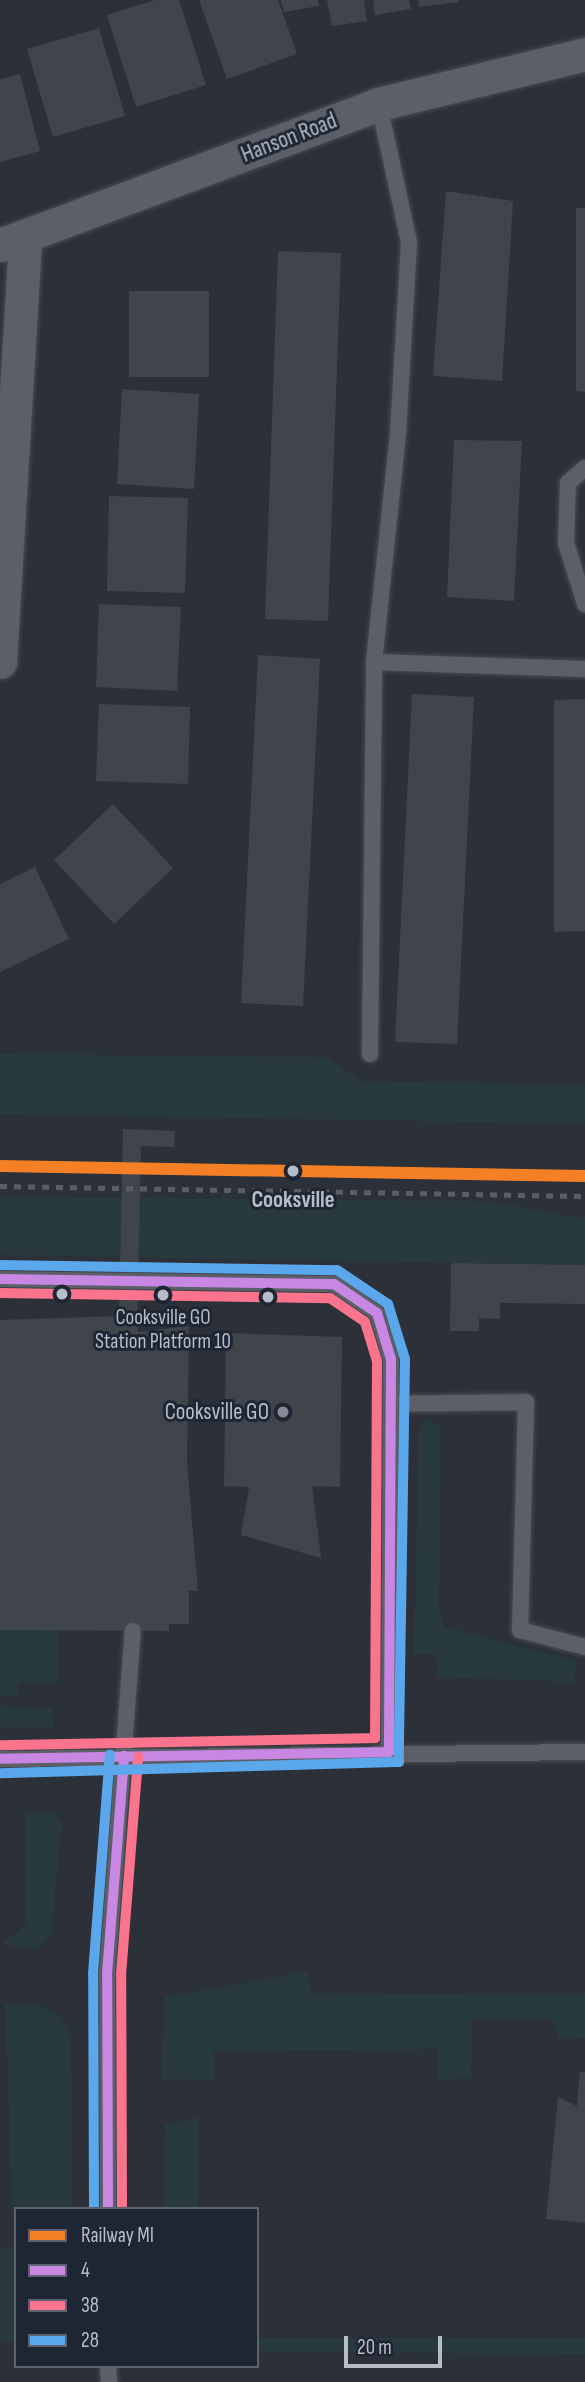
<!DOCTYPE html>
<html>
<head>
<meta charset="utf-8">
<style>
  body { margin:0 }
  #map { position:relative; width:585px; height:2382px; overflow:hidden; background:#2c3039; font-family:"Sofia Sans Condensed",sans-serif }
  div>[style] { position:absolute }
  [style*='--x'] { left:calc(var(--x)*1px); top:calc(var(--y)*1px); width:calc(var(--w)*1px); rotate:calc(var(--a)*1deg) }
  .green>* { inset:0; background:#293a3e }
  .building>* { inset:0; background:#40444b }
  .roads { filter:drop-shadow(0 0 2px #484b52) drop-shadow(0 0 2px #484b52) }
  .service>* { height:16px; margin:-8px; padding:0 8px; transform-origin:8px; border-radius:8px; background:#5c5f67 }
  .minor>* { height:33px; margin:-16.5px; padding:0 16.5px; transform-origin:16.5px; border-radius:16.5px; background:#5c5f67 }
  .rail>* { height:5px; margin-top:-2.5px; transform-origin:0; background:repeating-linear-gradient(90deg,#5a5e64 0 7px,transparent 0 14px) }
  .bus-1>* { height:10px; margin:-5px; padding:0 5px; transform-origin:5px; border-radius:5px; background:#c787e3 }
  .bus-2>* { height:10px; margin:-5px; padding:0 5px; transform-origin:5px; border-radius:5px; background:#fc738d }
  .bus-3>* { height:10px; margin:-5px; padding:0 5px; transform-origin:5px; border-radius:5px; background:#5aa8eb }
  .rail-1>* { height:12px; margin:-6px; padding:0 6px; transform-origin:6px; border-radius:6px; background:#f57f25 }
  .dots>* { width:19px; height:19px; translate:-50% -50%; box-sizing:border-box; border:4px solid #1f2633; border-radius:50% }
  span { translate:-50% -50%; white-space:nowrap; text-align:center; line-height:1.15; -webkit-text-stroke:6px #1f2633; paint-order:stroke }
  .bus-label { font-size:21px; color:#b7bcc9 }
  .street-label { font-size:23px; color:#b7bcc9 }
  .stop-label { font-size:23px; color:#b7bcc9; font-weight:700 }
  .poi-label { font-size:23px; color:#b7bcc9 }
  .right { translate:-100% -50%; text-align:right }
  .legend { position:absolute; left:14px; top:2207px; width:245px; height:161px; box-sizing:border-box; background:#1f2633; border:2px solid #5c626f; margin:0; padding:9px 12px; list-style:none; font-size:21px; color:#b7bcc9 }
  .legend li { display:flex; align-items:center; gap:14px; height:35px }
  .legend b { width:35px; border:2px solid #5c626f }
  .scale { position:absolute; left:344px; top:2336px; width:98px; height:32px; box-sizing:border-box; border:4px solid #b7bcc9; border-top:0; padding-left:9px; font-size:21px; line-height:24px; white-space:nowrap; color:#b7bcc9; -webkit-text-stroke:5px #1f2633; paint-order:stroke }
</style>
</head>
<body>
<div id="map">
  <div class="green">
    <i style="clip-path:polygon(0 1054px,327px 1057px,360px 1081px,585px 1085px,585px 1124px,0 1114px)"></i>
    <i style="clip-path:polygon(0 1197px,487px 1201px,585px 1219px,585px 1265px,0 1255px)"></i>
    <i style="clip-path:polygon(426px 1418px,441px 1426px,439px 1608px,445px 1627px,576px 1661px,574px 1682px,438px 1677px,436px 1654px,414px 1654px,419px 1426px)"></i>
    <i style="clip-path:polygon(0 1630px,57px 1630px,57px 1684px,19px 1683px,18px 1696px,0 1696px)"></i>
    <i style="clip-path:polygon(0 1707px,51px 1708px,54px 1727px,0 1727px)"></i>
    <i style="clip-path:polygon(26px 1813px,55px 1813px,62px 1821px,51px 1935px,36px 1949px,2px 1944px,27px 1924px)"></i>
    <i style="clip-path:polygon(308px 1972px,310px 1993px,585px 1995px,585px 2038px,559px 2039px,552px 2019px,472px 2020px,471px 2078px,438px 2080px,437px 2049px,214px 2051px,214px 2080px,161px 2079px,165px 1997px)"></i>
    <i style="clip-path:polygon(5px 2004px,37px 2004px,58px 2014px,71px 2038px,72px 2209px,16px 2209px,16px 2341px,0 2341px,0 2249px,14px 2248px)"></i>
    <i style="clip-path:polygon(198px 2117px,199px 2209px,163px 2209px,165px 2125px)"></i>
    <i style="clip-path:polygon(257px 2338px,585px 2338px,585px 2354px,257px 2352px)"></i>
  </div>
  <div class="building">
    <i style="clip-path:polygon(155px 0,179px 0,206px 85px,136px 107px,107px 15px)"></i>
    <i style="clip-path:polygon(199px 0,278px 0,297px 54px,227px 79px)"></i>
    <i style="clip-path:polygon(281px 0,318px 0,319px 6px,284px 12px)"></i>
    <i style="clip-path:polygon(327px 0,364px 0,367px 21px,332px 26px)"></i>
    <i style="clip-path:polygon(373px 0,409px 0,411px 9px,375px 15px)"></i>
    <i style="clip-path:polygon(418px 0,459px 0,459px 2px,419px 7px)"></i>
    <i style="clip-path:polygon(99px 28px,125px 116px,53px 137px,27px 49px)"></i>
    <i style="clip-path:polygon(20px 74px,40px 151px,0 162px,0 79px)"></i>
    <i style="clip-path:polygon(446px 191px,513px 201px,502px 381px,433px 376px)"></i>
    <i style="clip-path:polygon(576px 208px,585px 208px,585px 392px,576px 391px)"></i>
    <i style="clip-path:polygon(278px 251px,341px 253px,328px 621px,265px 619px)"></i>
    <i style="clip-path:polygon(129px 291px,209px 291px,209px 377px,129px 377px)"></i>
    <i style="clip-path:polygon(122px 389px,199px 394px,194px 489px,117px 484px)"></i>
    <i style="clip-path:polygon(454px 440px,522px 441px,514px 601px,447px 597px)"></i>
    <i style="clip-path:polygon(109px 496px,188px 498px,185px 593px,107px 591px)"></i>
    <i style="clip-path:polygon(99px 604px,181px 607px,177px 691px,96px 687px)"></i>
    <i style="clip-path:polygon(258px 655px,320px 659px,303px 1006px,241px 1003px)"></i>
    <i style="clip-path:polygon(412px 694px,474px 697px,457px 1044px,395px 1042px)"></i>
    <i style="clip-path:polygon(585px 699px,585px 931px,554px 932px,554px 700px)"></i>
    <i style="clip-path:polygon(99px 704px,190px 707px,188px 784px,96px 781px)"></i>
    <i style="clip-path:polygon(113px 804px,173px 868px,114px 924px,54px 860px)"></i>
    <i style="clip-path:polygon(35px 867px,69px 939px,0 972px,0 884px)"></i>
    <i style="clip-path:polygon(123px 1129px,175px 1131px,174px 1147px,141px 1146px,137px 1326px,138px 1332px,189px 1326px,187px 1463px,198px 1591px,189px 1591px,189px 1624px,169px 1624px,169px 1631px,0 1630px,0 1320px,119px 1316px)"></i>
    <i style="clip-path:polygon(451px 1263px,585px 1265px,585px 1304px,500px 1303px,500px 1319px,479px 1318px,479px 1331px,450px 1331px)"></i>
    <i style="clip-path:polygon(226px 1333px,342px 1337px,340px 1487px,312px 1486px,321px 1558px,241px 1535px,249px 1487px,224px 1486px)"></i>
    <i style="clip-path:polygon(580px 2072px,585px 2072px,585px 2223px,546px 2219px,558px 2097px,577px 2106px)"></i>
  </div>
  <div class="roads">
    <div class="service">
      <i style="--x:585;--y:468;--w:23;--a:139"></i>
      <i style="--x:568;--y:483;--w:60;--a:91.9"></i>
      <i style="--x:566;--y:543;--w:64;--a:72.7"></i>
      <i style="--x:374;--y:662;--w:211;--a:1.9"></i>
      <i style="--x:370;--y:1054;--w:392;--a:-89.4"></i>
      <i style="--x:374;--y:662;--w:229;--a:-84"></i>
      <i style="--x:398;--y:434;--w:192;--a:-86.7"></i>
      <i style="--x:409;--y:242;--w:141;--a:-102.3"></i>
      <i style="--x:0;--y:1279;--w:334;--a:0.9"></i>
      <i style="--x:334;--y:1284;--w:52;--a:34"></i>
      <i style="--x:377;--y:1313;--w:48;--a:73.1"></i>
      <i style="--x:391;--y:1359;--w:393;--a:90.3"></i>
      <i style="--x:391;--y:1404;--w:135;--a:-0.8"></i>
      <i style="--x:526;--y:1402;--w:228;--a:91.5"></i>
      <i style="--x:520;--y:1630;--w:67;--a:14.7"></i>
      <i style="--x:0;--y:1759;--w:585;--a:-0.69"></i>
      <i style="--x:108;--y:2209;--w:235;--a:-90.2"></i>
      <i style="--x:107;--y:1974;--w:344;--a:-85.7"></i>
      <i style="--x:108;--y:2366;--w:16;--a:86"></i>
    </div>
    <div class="minor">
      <i style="--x:0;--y:245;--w:404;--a:-20.4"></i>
      <i style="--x:379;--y:104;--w:212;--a:-13.6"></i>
      <i style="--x:0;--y:662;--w:425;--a:-86.6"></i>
    </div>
  </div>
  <div class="rail">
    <i style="--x:0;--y:1186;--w:585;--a:0.98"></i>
  </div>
  <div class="bus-1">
    <i style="--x:0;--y:1279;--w:334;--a:0.9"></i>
    <i style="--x:334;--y:1284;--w:52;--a:34"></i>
    <i style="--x:377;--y:1313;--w:48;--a:73.1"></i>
    <i style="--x:391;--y:1359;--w:393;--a:90.3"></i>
    <i style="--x:389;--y:1752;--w:389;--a:179"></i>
    <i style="--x:108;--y:2209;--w:235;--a:-90.2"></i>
    <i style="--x:107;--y:1974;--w:219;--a:-85.5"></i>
  </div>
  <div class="bus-2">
    <i style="--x:0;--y:1293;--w:330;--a:0.9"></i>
    <i style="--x:330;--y:1298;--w:42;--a:34.4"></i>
    <i style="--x:365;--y:1322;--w:41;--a:72.9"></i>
    <i style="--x:377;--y:1361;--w:377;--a:90.3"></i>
    <i style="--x:375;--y:1738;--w:375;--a:178.9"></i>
    <i style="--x:122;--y:2209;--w:234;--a:-90.2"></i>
    <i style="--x:121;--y:1975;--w:219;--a:-85.5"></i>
  </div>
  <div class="bus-3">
    <i style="--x:0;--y:1265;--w:337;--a:0.9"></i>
    <i style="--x:337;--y:1270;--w:61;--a:33.7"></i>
    <i style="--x:388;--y:1304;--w:58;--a:72.8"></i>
    <i style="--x:405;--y:1359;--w:403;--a:90.9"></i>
    <i style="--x:399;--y:1762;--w:399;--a:178.4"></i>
    <i style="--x:94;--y:2209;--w:235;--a:-90.2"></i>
    <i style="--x:93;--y:1974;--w:220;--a:-85.6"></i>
  </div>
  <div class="rail-1">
    <i style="--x:0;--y:1166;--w:585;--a:0.98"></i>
  </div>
  <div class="dots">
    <i style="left:293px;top:1171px;background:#b7bcc9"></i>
    <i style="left:62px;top:1294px;background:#b7bcc9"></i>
    <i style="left:163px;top:1295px;background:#b7bcc9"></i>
    <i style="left:268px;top:1297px;background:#b7bcc9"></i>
    <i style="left:283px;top:1412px;background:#868b97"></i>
  </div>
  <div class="bus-label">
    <span style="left:163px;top:1330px">Cooksville GO<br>Station Platform 10</span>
  </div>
  <div class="street-label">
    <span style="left:289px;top:138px;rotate:-21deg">Hanson Road</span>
  </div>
  <div class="stop-label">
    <span style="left:293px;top:1200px">Cooksville</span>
  </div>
  <div class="poi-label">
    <span class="right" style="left:269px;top:1412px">Cooksville GO</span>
  </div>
  <ul class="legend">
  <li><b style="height:9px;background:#f57f25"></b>Railway MI</li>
  <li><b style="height:9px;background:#c787e3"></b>4</li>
  <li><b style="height:9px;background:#fc738d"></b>38</li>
  <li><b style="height:9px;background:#5aa8eb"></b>28</li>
  </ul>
  <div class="scale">20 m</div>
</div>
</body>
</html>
